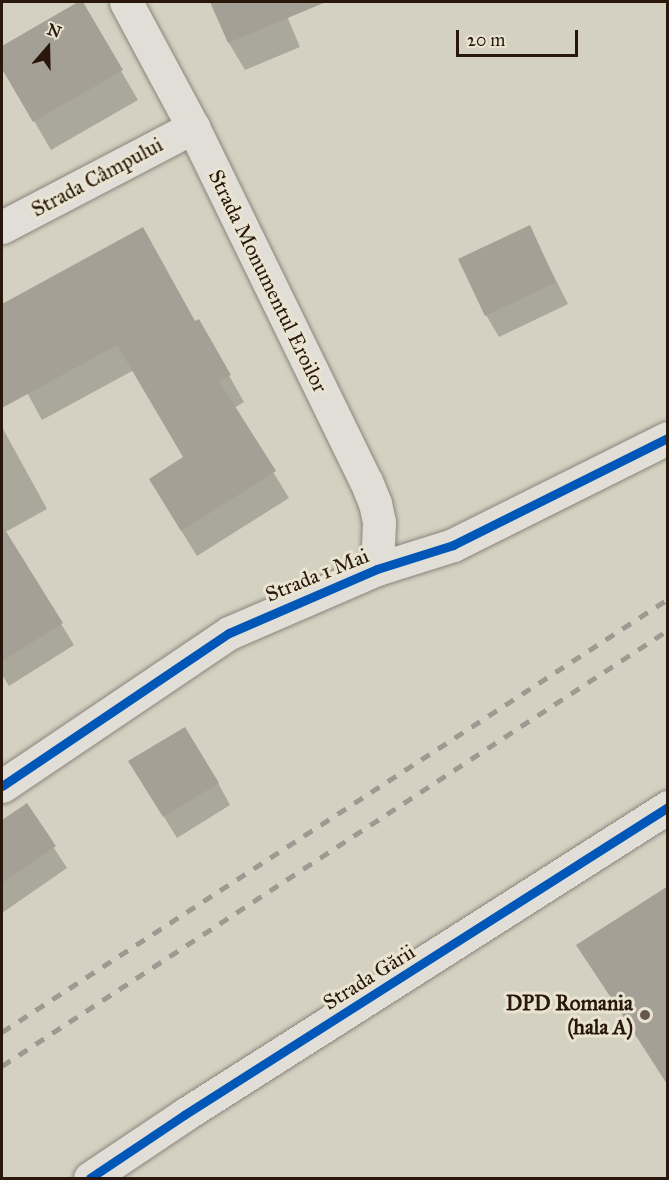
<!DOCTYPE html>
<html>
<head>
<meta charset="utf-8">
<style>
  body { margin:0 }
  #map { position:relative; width:669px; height:1180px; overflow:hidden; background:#d5d1c2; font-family:"IM FELL Great Primer",serif }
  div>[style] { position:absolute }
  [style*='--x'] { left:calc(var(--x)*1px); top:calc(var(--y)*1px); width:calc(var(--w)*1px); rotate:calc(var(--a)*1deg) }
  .shadow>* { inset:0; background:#0003 }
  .building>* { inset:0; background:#a4a095 }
  .roads { filter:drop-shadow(0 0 2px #89857a) drop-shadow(0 0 2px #89857a) }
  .street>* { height:33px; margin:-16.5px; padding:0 16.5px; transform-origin:16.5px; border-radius:16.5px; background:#e0ded6 }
  .rail>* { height:4.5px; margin-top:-2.25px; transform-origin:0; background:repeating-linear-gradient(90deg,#9e9a92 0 10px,transparent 0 20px) }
  .cycleway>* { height:9px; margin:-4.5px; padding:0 4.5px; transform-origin:4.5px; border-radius:4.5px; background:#0057b8 }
  .dots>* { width:16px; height:16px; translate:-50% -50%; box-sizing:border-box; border:3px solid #e9e4d2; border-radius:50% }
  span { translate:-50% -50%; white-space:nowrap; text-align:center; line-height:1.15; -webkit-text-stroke:6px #e9e4d2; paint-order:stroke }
  .street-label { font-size:21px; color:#28170a }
  .poi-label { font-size:21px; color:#28170a; font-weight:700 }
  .right { translate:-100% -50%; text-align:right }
  .frame { position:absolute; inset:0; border:3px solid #28170a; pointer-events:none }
  .north { position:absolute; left:18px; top:18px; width:60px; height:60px; -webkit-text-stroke:4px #e9e4d2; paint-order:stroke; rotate:20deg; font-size:16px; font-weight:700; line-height:24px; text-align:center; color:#28170a }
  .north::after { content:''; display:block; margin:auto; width:21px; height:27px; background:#28170a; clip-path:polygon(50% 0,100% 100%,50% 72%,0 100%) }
  .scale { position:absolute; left:456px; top:30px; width:122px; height:27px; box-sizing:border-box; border:3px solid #28170a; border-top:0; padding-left:8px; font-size:18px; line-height:21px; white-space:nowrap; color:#28170a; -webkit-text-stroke:4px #e9e4d2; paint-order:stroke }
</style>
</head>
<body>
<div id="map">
  <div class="shadow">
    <i style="clip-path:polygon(81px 2px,138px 100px,51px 150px,2px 66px,2px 48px)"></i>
    <i style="clip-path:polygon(212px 2px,281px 2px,300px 47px,245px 70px,229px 43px)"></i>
    <i style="clip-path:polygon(529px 227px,568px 304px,499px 337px,486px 315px)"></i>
    <i style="clip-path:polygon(143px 229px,195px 323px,198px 321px,244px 402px,234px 408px,289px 498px,197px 556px,166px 506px,185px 458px,134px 370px,42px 420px,2px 347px,2px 306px)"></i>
    <i style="clip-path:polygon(2px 427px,47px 509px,2px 534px)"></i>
    <i style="clip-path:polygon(19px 555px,74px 645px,9px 686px,2px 675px,2px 566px)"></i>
    <i style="clip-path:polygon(143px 783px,218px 783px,230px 805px,177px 838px)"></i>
    <i style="clip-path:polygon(26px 805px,67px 868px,2px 913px,2px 822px)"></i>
    <i style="clip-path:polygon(668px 888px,668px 1086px,578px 945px)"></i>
  </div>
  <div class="building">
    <i style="clip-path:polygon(78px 2px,83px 2px,123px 70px,33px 122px,2px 69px,2px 46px)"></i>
    <i style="clip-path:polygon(210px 2px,326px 2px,228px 43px)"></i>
    <i style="clip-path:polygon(530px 225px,556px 282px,485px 316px,458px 259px)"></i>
    <i style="clip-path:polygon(143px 227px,195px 321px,199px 319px,231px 375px,219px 381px,276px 471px,181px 531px,149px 479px,183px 457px,117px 345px,2px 408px,2px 304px)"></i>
    <i style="clip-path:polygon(2px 525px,63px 623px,2px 661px)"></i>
    <i style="clip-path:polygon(185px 727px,219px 783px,163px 817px,128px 761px)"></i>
    <i style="clip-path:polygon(27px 803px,56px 846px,2px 883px,2px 820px)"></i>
    <i style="clip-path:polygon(668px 886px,668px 1084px,576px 945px)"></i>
  </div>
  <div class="roads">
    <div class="street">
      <i style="--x:126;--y:2;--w:142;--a:61.8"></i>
      <i style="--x:193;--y:127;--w:394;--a:64"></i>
      <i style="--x:366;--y:481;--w:24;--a:68"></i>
      <i style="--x:375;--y:503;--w:19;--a:78"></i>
      <i style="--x:379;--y:522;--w:47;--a:92.4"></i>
      <i style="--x:2;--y:227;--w:216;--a:-27.6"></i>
      <i style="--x:2;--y:786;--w:274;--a:-34"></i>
      <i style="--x:229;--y:633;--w:161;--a:-23.4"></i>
      <i style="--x:377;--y:569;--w:80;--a:-17.5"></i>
      <i style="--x:453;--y:545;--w:240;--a:-26.5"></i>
      <i style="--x:90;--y:1178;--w:113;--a:-33.8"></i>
      <i style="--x:184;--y:1115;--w:574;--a:-32.47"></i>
    </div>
  </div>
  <div class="rail">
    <i style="--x:2;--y:1032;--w:794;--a:-33.03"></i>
    <i style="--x:2;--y:1066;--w:796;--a:-33.21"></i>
  </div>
  <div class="cycleway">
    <i style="--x:2;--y:786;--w:274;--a:-34"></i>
    <i style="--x:229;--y:633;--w:161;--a:-23.4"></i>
    <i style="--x:377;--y:569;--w:80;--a:-17.5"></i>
    <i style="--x:453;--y:545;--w:240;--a:-26.5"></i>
    <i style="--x:90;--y:1178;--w:113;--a:-33.8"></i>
    <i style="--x:184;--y:1115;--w:574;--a:-32.47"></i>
  </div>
  <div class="dots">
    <i style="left:645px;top:1015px;background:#65584a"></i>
  </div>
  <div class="street-label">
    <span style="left:97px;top:177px;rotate:-28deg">Strada Câmpului</span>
    <span style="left:268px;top:281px;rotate:64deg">Strada Monumentul Eroilor</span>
    <span style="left:317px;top:575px;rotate:-22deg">Strada 1 Mai</span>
    <span style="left:369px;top:977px;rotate:-32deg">Strada Gării</span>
  </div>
  <div class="poi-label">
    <span class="right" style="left:633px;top:1015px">DPD Romania<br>(hala A)</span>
  </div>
  <div class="frame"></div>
  <div class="north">N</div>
  <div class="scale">20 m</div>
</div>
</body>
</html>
